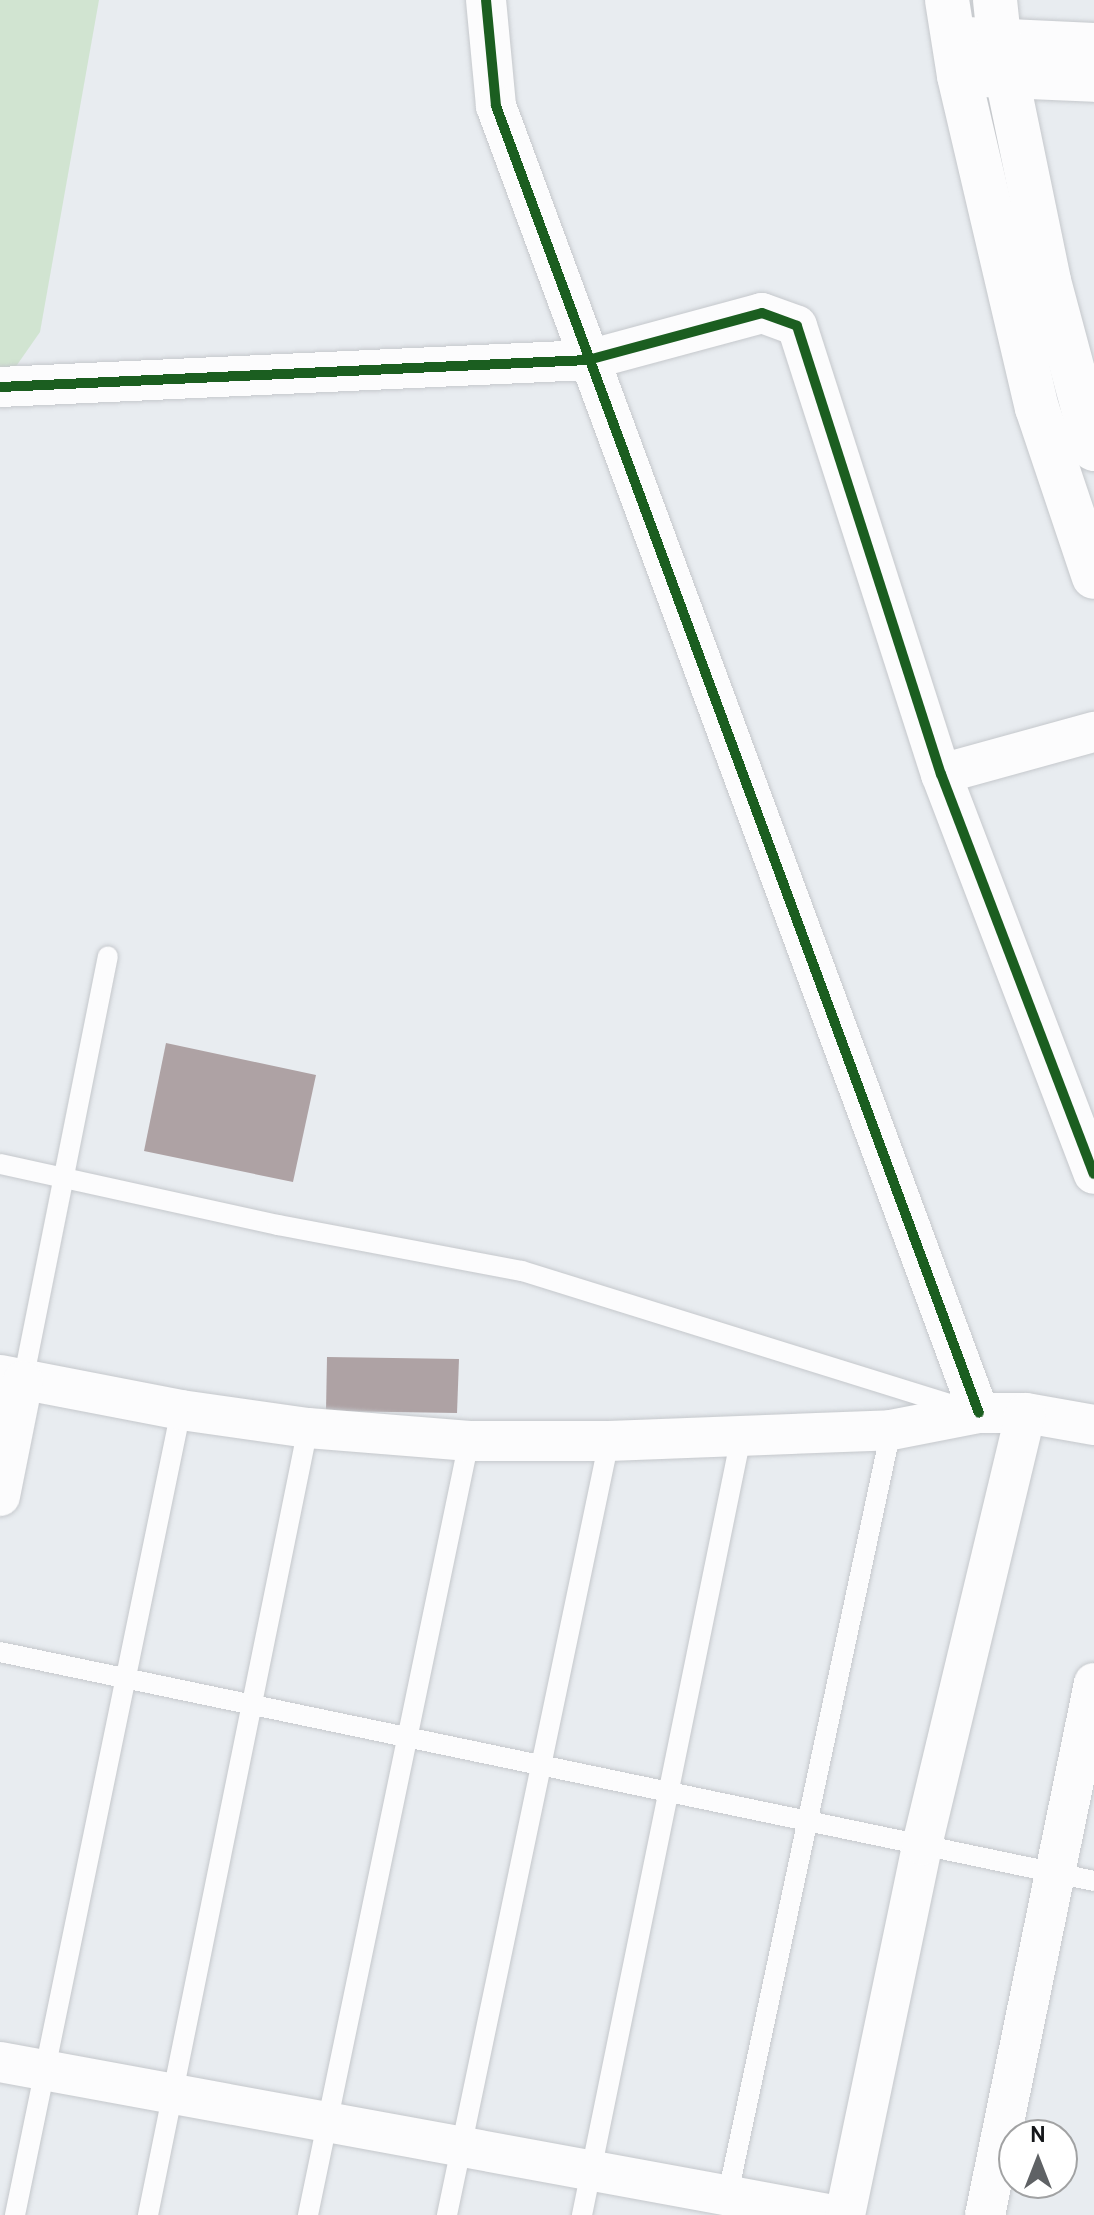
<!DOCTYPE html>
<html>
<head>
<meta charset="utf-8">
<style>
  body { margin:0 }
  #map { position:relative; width:1094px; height:2215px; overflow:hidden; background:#e8ecf0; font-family:Overpass,sans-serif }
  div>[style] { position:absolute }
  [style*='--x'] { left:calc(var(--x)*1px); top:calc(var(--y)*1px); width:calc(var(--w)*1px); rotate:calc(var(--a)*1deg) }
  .green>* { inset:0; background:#d1e4d1 }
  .building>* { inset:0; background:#aea2a4 }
  .roads { filter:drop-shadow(0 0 2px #c5c8cc) drop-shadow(0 0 2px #c5c8cc) }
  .service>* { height:20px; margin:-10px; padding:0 10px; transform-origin:10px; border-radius:10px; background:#fcfcfd }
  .minor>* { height:40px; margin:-20px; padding:0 20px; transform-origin:20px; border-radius:20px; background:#fcfcfd }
  .trunk>* { height:44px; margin:-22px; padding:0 22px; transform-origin:22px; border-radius:22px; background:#fcfcfd }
  .cycleway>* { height:10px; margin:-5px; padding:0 5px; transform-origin:5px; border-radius:5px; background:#1b5e20 }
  span { translate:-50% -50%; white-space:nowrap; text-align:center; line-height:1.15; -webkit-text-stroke:7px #fff; paint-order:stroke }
  .north { position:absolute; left:998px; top:2119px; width:80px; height:80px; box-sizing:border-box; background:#fff; border:2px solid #a1a2a3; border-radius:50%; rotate:0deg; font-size:22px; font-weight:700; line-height:32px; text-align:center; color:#15171a }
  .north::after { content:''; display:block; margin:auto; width:28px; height:36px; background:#5f6265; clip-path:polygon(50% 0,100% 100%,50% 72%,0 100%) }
</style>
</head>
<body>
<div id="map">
  <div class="green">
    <i style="clip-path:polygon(0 0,99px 0,40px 332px,10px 375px,0 377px)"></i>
  </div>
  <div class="building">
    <i style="clip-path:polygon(166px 1043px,316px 1075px,293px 1182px,144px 1151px)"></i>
    <i style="clip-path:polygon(327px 1357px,459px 1359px,457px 1413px,326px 1411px)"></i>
  </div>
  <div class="roads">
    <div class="service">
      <i style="--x:0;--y:1164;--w:285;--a:12.4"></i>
      <i style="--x:278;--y:1225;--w:248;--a:10.7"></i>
      <i style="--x:522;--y:1271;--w:463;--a:17.3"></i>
      <i style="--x:23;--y:1381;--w:433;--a:-78.7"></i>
      <i style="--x:0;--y:1652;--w:1118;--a:11.82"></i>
      <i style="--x:726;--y:2203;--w:790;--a:-77.95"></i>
      <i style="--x:15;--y:2215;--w:822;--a:-78.35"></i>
      <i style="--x:148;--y:2215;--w:803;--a:-78.51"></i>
      <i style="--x:308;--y:2215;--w:791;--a:-78.25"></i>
      <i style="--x:447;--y:2215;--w:791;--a:-78.18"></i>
      <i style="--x:582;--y:2215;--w:794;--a:-78.45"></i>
    </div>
    <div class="minor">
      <i style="--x:486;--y:0;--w:106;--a:84.6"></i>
      <i style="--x:496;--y:106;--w:1393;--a:69.72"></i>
      <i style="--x:966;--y:37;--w:128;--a:2.7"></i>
      <i style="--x:959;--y:76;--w:135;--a:2.5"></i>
      <i style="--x:0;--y:387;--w:589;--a:-2.63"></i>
      <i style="--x:588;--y:360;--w:180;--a:-15.1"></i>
      <i style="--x:762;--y:313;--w:37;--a:20"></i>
      <i style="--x:797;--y:326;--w:471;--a:72.2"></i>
      <i style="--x:941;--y:774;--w:428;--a:69.1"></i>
      <i style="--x:941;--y:774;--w:159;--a:-15.4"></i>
      <i style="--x:0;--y:1375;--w:184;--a:10.9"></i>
      <i style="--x:181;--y:1410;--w:128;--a:8.1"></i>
      <i style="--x:308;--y:1428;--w:162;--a:4.6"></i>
      <i style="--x:469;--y:1441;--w:140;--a:0"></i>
      <i style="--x:609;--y:1441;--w:282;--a:-2.2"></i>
      <i style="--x:891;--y:1430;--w:90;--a:-10.9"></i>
      <i style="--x:979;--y:1413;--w:47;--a:0"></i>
      <i style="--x:1026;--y:1413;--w:69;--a:10"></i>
      <i style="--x:0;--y:1496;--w:117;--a:-78.7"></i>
      <i style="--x:0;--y:2062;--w:848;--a:10.4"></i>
      <i style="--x:845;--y:2215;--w:378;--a:-78.2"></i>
      <i style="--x:922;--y:1845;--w:444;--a:-76.5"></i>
      <i style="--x:985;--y:2215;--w:543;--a:-78.42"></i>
    </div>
    <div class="trunk">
      <i style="--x:947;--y:0;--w:77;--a:81"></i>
      <i style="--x:959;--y:76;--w:341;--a:76.8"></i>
      <i style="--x:1037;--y:408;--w:178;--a:71.4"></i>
      <i style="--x:995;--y:0;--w:39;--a:84"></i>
      <i style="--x:999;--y:39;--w:247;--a:78.3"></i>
      <i style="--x:1049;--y:281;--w:174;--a:75"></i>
    </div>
  </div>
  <div class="cycleway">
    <i style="--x:486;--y:0;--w:106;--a:84.6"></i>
    <i style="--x:496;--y:106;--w:1393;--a:69.72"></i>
    <i style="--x:0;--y:387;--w:589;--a:-2.63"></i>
    <i style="--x:588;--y:360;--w:180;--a:-15.1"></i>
    <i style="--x:762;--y:313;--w:37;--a:20"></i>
    <i style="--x:797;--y:326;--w:471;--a:72.2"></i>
    <i style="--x:941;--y:774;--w:428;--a:69.1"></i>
  </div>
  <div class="north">N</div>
</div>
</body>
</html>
